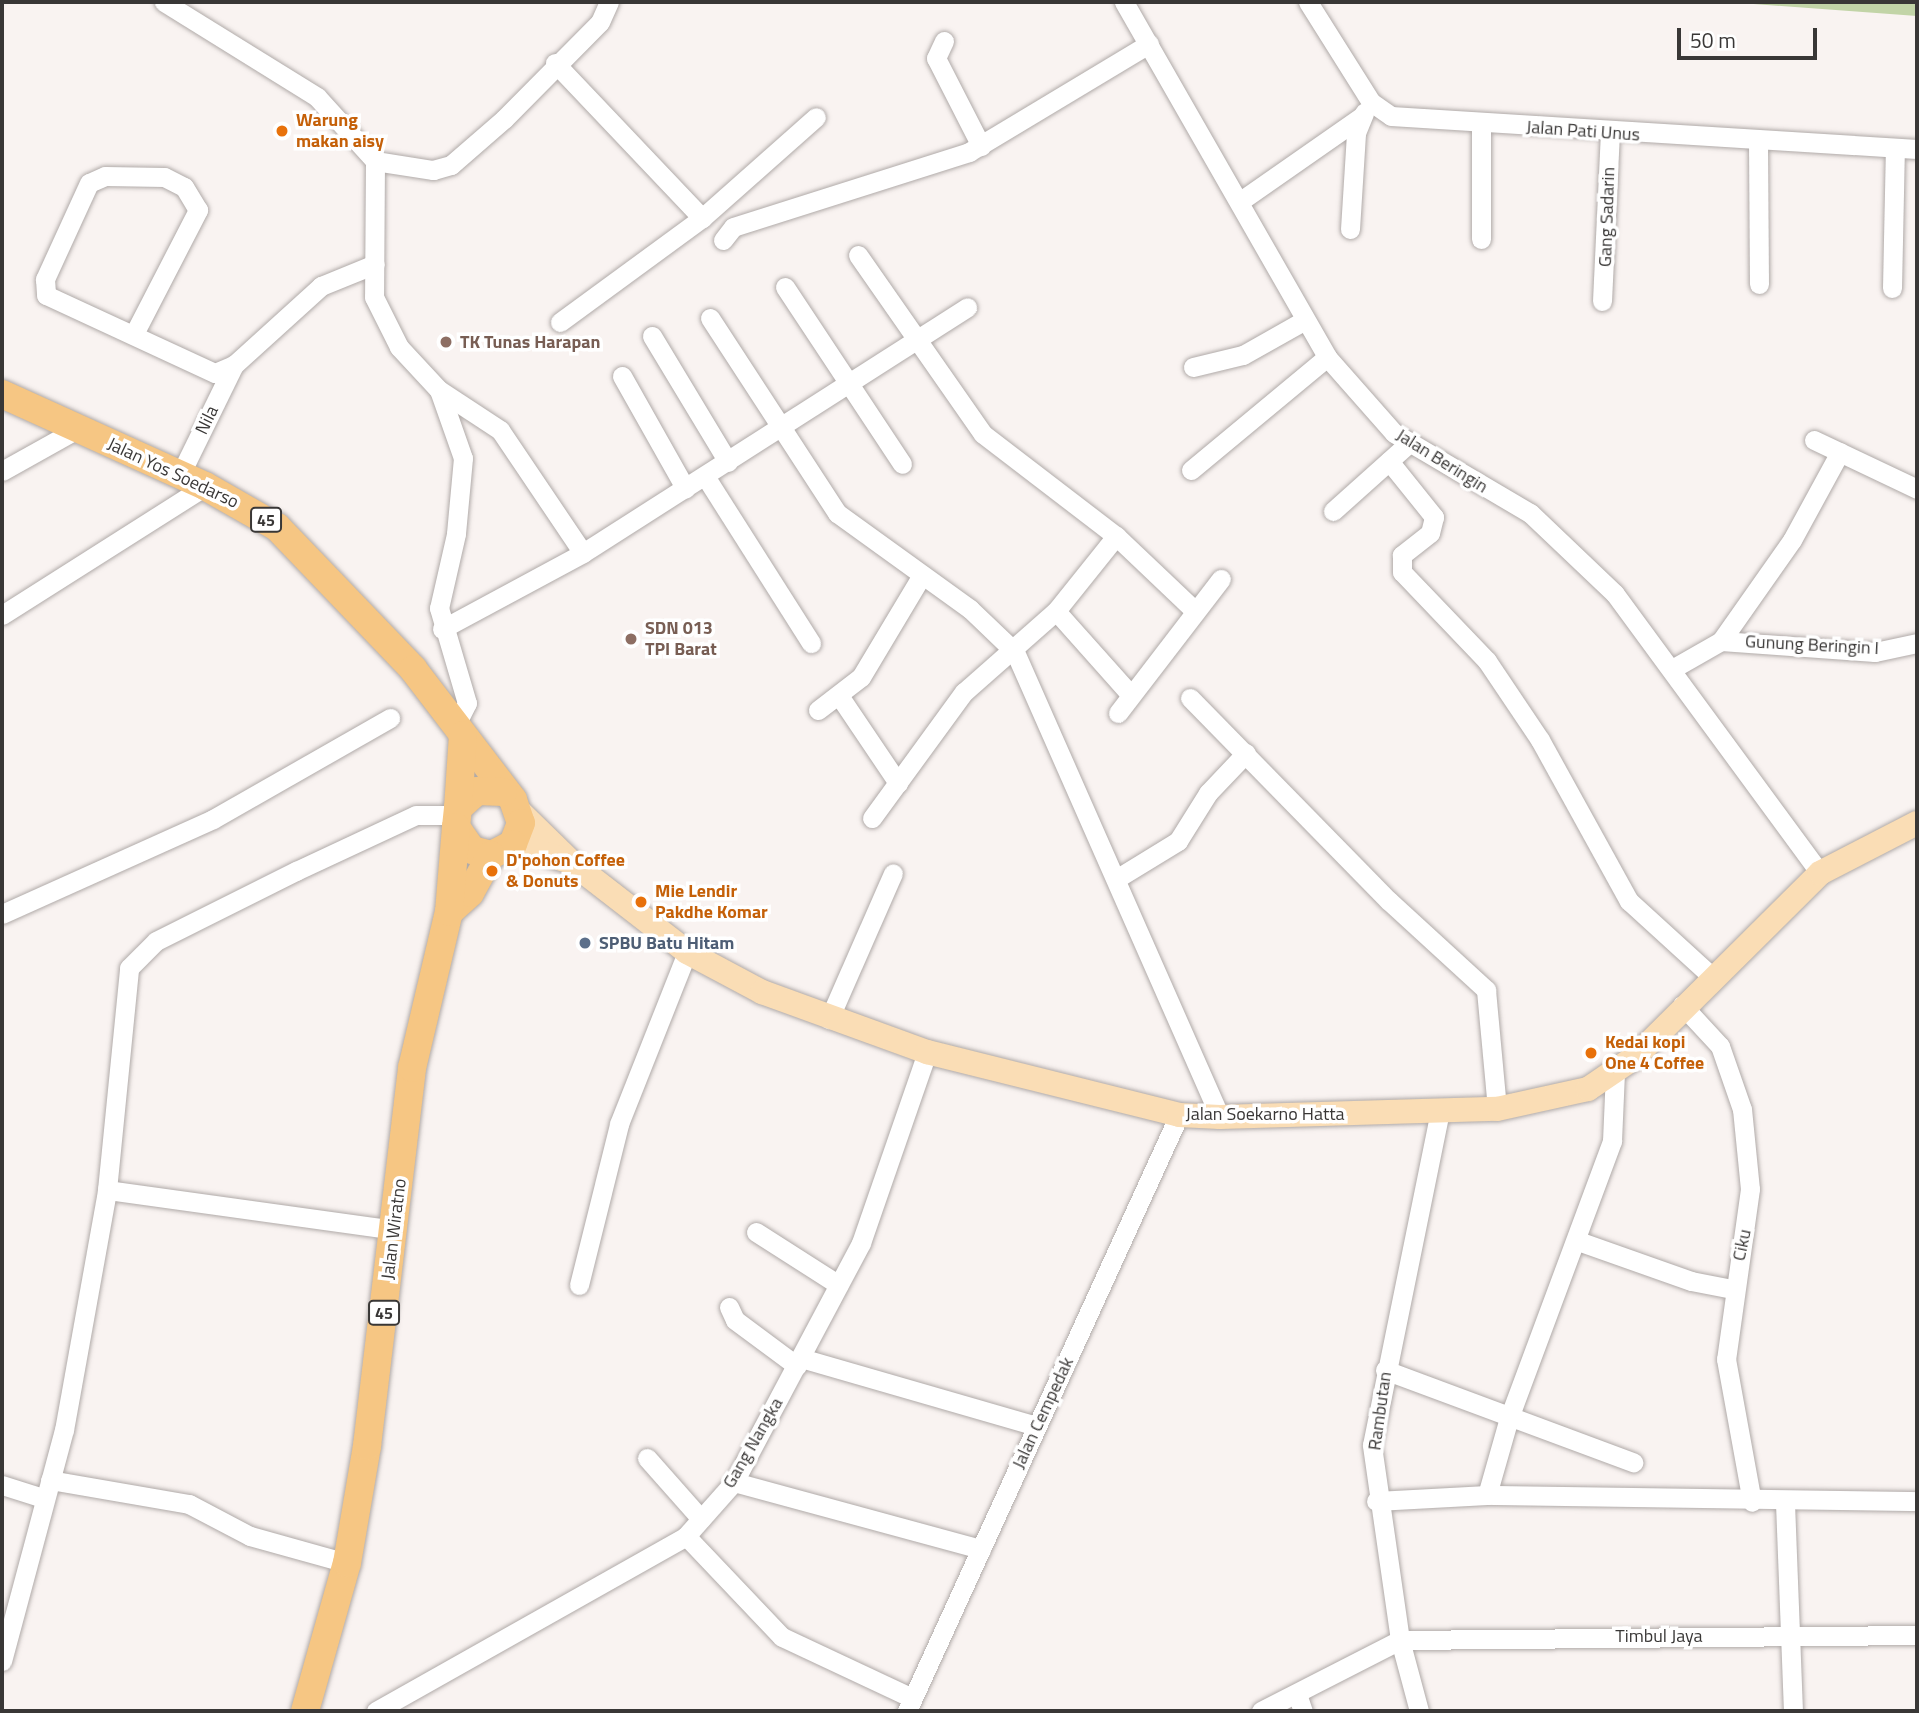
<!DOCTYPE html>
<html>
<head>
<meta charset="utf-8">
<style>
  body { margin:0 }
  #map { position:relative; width:1919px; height:1713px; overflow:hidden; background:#f9f3f1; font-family:"Titillium Web",sans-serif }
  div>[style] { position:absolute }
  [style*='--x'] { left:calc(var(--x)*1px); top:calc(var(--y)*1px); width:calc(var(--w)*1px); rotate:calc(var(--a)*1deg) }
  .green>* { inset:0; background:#c2d4a7 }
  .roads { filter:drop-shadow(0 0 2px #b0aaa8) drop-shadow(0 0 2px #b0aaa8) }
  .minor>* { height:19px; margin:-9.5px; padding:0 9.5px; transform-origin:9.5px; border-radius:9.5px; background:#fff }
  .major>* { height:24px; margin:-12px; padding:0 12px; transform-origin:12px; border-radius:12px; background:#faddb5 }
  .highway>* { height:28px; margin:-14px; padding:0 14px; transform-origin:14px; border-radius:14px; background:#f6c683 }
  .dots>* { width:19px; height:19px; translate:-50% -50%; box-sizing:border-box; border:4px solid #fff; border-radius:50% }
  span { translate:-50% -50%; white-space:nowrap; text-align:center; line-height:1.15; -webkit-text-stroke:7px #fff; paint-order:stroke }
  .shield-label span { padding:2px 5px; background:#fff; border:2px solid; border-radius:5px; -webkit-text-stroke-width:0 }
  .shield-label { font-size:16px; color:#393736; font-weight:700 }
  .food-label { font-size:18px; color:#c56008; font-weight:700 }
  .left { translate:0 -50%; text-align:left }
  .street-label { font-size:18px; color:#393736 }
  .education-label { font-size:18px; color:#785e54; font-weight:700 }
  .service-label { font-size:18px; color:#4e5e75; font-weight:700 }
  .frame { position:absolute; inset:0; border:4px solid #393736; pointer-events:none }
  .scale { position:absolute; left:1677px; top:28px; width:140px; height:32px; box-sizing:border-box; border:4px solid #393736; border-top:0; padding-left:9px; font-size:21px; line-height:24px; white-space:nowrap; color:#393736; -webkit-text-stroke:5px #fff; paint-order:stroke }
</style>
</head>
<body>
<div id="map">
  <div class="green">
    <i style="clip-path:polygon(1727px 2px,1917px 2px,1917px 16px)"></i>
  </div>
  <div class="roads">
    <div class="minor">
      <i style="--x:164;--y:2;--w:180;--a:31.8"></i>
      <i style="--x:317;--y:97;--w:86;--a:47.8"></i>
      <i style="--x:375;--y:161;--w:59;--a:8.8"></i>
      <i style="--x:433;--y:170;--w:19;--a:-16"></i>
      <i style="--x:451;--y:165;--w:70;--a:-41"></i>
      <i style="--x:504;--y:119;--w:136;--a:-45.3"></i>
      <i style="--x:600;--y:22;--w:22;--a:-66"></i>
      <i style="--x:1124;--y:2;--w:409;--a:60.2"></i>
      <i style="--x:1327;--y:357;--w:101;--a:48.6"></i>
      <i style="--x:1394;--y:433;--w:158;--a:30.5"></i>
      <i style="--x:1530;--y:513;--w:117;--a:43.6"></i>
      <i style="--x:1615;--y:594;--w:346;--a:53.7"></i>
      <i style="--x:1308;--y:2;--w:118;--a:57.8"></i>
      <i style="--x:1371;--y:102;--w:24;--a:35"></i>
      <i style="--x:1391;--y:116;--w:527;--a:3.59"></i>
      <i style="--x:944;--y:41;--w:19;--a:115"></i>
      <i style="--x:936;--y:58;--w:99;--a:62.9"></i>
      <i style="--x:555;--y:63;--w:214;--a:46.5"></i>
      <i style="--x:1481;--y:124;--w:115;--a:90"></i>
      <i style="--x:1758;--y:142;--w:142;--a:89.6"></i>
      <i style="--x:375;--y:161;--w:136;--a:90.4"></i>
      <i style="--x:374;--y:297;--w:56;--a:63.4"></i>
      <i style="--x:399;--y:347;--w:59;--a:47.1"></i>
      <i style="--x:439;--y:390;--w:72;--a:70.6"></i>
      <i style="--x:463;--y:458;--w:76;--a:95.3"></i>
      <i style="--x:456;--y:534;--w:76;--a:102.9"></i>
      <i style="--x:439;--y:608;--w:99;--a:73.6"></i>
      <i style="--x:467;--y:703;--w:25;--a:117"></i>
      <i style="--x:1239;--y:202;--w:149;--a:-34.9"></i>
      <i style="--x:1350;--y:229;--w:96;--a:-86.4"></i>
      <i style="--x:1356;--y:133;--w:22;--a:-68"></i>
      <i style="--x:723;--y:240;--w:16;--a:-52"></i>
      <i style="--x:733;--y:227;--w:248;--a:-17.6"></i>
      <i style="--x:969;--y:152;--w:210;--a:-31"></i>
      <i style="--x:858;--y:255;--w:218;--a:55.1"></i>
      <i style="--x:983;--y:434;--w:168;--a:37.5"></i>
      <i style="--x:1116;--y:536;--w:106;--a:43.5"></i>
      <i style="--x:785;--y:287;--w:212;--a:56.5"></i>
      <i style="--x:1892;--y:288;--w:140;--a:-88.8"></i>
      <i style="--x:1602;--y:301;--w:169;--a:-87.3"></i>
      <i style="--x:710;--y:318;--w:233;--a:56.9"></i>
      <i style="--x:837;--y:513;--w:164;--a:35.8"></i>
      <i style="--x:970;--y:609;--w:62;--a:43.7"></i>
      <i style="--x:1015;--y:652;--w:508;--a:66.21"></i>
      <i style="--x:560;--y:322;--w:176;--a:-36.2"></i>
      <i style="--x:702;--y:218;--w:152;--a:-41.5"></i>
      <i style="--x:134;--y:334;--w:140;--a:-62.7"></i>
      <i style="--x:198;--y:210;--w:27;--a:-121"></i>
      <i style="--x:184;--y:187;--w:22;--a:-153"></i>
      <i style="--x:164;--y:177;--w:59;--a:-179"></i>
      <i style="--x:105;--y:176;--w:17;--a:156"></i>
      <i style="--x:89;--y:183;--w:106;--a:114.6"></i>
      <i style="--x:45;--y:279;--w:16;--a:86"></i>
      <i style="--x:46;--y:295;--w:186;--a:24.8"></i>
      <i style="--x:215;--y:373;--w:21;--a:-23"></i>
      <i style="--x:234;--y:365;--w:118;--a:-42.2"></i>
      <i style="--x:321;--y:286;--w:58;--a:-22.2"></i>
      <i style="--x:652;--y:336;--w:147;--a:58.9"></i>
      <i style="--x:1193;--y:367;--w:51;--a:-13.5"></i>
      <i style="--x:1243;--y:355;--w:71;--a:-29.4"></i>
      <i style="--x:622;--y:376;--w:129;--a:60.6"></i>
      <i style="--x:439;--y:390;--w:73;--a:33.3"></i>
      <i style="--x:500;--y:430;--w:148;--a:56"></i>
      <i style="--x:1814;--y:440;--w:114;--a:25.4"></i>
      <i style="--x:1389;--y:461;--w:72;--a:51.2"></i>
      <i style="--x:1434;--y:517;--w:16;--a:104"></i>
      <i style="--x:1430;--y:533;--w:36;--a:142"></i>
      <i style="--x:1402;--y:555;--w:17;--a:90"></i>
      <i style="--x:1402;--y:572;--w:123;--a:46.3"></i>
      <i style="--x:1487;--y:661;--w:95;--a:56.1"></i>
      <i style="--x:1540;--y:740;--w:184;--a:61.1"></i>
      <i style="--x:1629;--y:901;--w:111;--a:42.4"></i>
      <i style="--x:1191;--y:470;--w:177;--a:-39.7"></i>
      <i style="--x:2;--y:471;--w:88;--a:-29.2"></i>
      <i style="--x:180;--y:475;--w:123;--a:-63.9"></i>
      <i style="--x:705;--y:476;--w:198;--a:57.6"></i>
      <i style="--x:1333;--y:511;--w:102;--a:-41.8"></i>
      <i style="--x:1056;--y:611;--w:111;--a:48.3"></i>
      <i style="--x:2;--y:615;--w:241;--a:-32.4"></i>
      <i style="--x:442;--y:629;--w:160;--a:-28.3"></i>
      <i style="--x:583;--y:553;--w:456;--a:-32.6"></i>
      <i style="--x:1721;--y:641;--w:123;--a:-54.9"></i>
      <i style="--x:1792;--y:540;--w:100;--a:-61.4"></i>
      <i style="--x:1672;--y:669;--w:56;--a:-29.7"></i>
      <i style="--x:1721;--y:641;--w:154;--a:4.1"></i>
      <i style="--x:1875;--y:652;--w:43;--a:-12.1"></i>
      <i style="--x:840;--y:697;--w:104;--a:56"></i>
      <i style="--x:1190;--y:698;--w:284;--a:45.6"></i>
      <i style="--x:1389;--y:901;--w:132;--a:42.5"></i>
      <i style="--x:1486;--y:990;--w:120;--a:84.7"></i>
      <i style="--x:818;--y:710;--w:54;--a:-37.5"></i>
      <i style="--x:861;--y:677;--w:119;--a:-59.1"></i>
      <i style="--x:1118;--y:713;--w:169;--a:-52.5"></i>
      <i style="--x:872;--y:818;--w:156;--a:-53.9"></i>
      <i style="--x:964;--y:692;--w:123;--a:-41.4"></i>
      <i style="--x:1056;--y:611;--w:96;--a:-51.3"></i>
      <i style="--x:1116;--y:879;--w:73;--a:-31.5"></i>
      <i style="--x:1178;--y:841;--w:57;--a:-58"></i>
      <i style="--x:1208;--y:793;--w:55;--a:-46.5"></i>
      <i style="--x:2;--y:914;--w:231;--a:-24.2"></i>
      <i style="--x:213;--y:819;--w:204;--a:-29.7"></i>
      <i style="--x:1682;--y:1005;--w:56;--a:47.2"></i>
      <i style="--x:1720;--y:1046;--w:67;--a:70.8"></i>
      <i style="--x:1742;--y:1109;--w:80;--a:84.3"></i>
      <i style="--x:1750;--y:1189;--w:172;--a:98"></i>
      <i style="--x:1726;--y:1359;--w:145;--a:79.7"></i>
      <i style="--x:829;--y:1019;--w:159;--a:-66.3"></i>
      <i style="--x:107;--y:1190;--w:290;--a:7.9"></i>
      <i style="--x:756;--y:1232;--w:98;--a:32.6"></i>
      <i style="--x:1578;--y:1241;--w:120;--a:19.5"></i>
      <i style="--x:1691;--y:1281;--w:42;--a:11"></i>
      <i style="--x:579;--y:1285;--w:166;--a:-76"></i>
      <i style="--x:619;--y:1124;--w:185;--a:-68.4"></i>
      <i style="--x:729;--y:1307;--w:14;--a:65"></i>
      <i style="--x:735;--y:1320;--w:77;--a:36.6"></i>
      <i style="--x:801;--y:1358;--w:245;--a:16.1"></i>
      <i style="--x:1385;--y:1370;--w:265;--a:20.4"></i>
      <i style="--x:647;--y:1458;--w:81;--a:48.5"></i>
      <i style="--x:50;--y:1480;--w:141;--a:9.8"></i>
      <i style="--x:189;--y:1504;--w:69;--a:27.7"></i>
      <i style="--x:250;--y:1536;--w:101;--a:15.6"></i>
      <i style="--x:734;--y:1482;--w:256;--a:15.2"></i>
      <i style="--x:2;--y:1485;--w:43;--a:17.6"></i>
      <i style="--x:1487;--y:1495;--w:80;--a:-74.1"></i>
      <i style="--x:1509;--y:1418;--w:296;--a:-69.6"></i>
      <i style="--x:1612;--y:1141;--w:68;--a:-87.5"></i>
      <i style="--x:1376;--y:1501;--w:111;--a:-3.1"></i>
      <i style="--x:1487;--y:1495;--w:430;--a:0.8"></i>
      <i style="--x:1785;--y:1503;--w:208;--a:87.8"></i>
      <i style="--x:686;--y:1536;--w:139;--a:46.5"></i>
      <i style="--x:782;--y:1637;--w:144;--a:25.1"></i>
      <i style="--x:2;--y:1661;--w:239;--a:-75"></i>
      <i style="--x:64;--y:1430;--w:244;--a:-79.8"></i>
      <i style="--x:107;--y:1190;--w:223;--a:-84.3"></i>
      <i style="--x:129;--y:968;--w:38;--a:-45"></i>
      <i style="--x:156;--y:941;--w:157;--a:-26.6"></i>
      <i style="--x:296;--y:871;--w:132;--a:-25"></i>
      <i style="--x:416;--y:815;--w:40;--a:0"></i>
      <i style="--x:1297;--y:1694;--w:18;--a:71"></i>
      <i style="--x:376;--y:1711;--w:356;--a:-29.4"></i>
      <i style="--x:686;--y:1536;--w:72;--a:-48.4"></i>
      <i style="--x:734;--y:1482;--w:271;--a:-62"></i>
      <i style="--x:861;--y:1243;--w:202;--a:-70.9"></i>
      <i style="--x:907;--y:1711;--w:655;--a:-65.47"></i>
      <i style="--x:1261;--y:1711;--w:156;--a:-27.1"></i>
      <i style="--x:1400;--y:1640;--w:517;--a:-0.55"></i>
      <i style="--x:1419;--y:1711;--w:73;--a:-105"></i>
      <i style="--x:1400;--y:1640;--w:197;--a:-98.2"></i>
      <i style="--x:1372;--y:1445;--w:340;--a:-78.5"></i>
    </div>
    <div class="major">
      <i style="--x:520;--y:812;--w:71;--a:44.4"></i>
      <i style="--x:571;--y:862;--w:147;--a:37.8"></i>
      <i style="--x:687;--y:952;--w:85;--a:28.1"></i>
      <i style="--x:762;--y:992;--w:176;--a:20"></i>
      <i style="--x:927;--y:1052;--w:260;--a:14"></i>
      <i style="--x:1179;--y:1115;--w:41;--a:2.8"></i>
      <i style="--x:1220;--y:1117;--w:277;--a:-1.7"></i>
      <i style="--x:1497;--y:1109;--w:93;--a:-12.4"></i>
      <i style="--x:1588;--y:1089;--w:57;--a:-34.2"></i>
      <i style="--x:1635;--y:1057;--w:261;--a:-44.8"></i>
      <i style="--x:1820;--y:873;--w:109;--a:-27.3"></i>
      <i style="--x:513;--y:844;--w:61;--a:17.2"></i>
    </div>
    <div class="highway">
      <i style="--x:2;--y:394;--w:223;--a:24.4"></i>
      <i style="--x:205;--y:486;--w:83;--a:29.7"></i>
      <i style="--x:277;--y:527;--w:197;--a:46.2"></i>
      <i style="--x:413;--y:669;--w:165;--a:52.6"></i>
      <i style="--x:513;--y:800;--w:24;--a:71"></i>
      <i style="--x:521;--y:823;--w:22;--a:111"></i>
      <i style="--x:513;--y:844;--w:25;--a:153"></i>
      <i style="--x:491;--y:855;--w:20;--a:-165"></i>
      <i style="--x:472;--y:850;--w:28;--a:-125"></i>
      <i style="--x:456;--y:827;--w:19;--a:-84"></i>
      <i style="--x:458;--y:808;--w:25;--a:-42"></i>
      <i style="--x:477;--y:791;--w:26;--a:2"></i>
      <i style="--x:458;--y:808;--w:73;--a:-86.1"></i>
      <i style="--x:449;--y:912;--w:28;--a:-42"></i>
      <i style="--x:470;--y:893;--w:43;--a:-61.1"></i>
      <i style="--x:305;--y:1711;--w:154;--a:-74.2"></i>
      <i style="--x:347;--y:1563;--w:119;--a:-80.3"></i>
      <i style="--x:367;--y:1446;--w:381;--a:-83.2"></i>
      <i style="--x:412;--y:1068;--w:160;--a:-76.7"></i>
      <i style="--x:449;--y:912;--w:85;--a:-85.3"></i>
    </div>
  </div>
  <div class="dots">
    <i style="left:282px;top:131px;background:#e8710a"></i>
    <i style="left:446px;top:342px;background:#8d6e63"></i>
    <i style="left:631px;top:639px;background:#8d6e63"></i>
    <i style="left:492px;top:871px;background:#e8710a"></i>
    <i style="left:641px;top:902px;background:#e8710a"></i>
    <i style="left:585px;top:943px;background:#5c6f8a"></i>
    <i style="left:1591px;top:1053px;background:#e8710a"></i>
  </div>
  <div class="shield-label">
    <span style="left:266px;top:520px">45</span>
    <span style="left:384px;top:1313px">45</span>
  </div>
  <div class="food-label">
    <span class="left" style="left:296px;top:131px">Warung<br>makan aisy</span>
    <span class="left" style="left:506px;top:871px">D'pohon Coffee<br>&amp; Donuts</span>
    <span class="left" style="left:655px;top:902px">Mie Lendir<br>Pakdhe Komar</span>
    <span class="left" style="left:1605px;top:1053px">Kedai kopi<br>One 4 Coffee</span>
  </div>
  <div class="street-label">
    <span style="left:1583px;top:131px;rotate:4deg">Jalan Pati Unus</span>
    <span style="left:1607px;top:217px;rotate:-88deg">Gang Sadarin</span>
    <span style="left:207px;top:420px;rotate:-64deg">Nila</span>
    <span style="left:1442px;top:461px;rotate:32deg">Jalan Beringin</span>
    <span style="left:173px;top:473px;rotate:25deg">Jalan Yos Soedarso</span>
    <span style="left:1812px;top:645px;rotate:3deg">Gunung Beringin I</span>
    <span style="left:1265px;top:1114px">Jalan Soekarno Hatta</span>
    <span style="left:394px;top:1229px;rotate:-83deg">Jalan Wiratno</span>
    <span style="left:1742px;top:1245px;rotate:-78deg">Ciku</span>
    <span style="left:1380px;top:1411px;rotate:-82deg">Rambutan</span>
    <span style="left:1043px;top:1413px;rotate:-65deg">Jalan Cempedak</span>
    <span style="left:753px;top:1443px;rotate:-60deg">Gang Nangka</span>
    <span style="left:1659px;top:1636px">Timbul Jaya</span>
  </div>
  <div class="education-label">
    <span class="left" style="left:460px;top:342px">TK Tunas Harapan</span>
    <span class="left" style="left:645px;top:639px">SDN 013<br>TPI Barat</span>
  </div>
  <div class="service-label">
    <span class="left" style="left:599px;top:943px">SPBU Batu Hitam</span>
  </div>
  <div class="frame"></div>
  <div class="scale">50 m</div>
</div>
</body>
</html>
